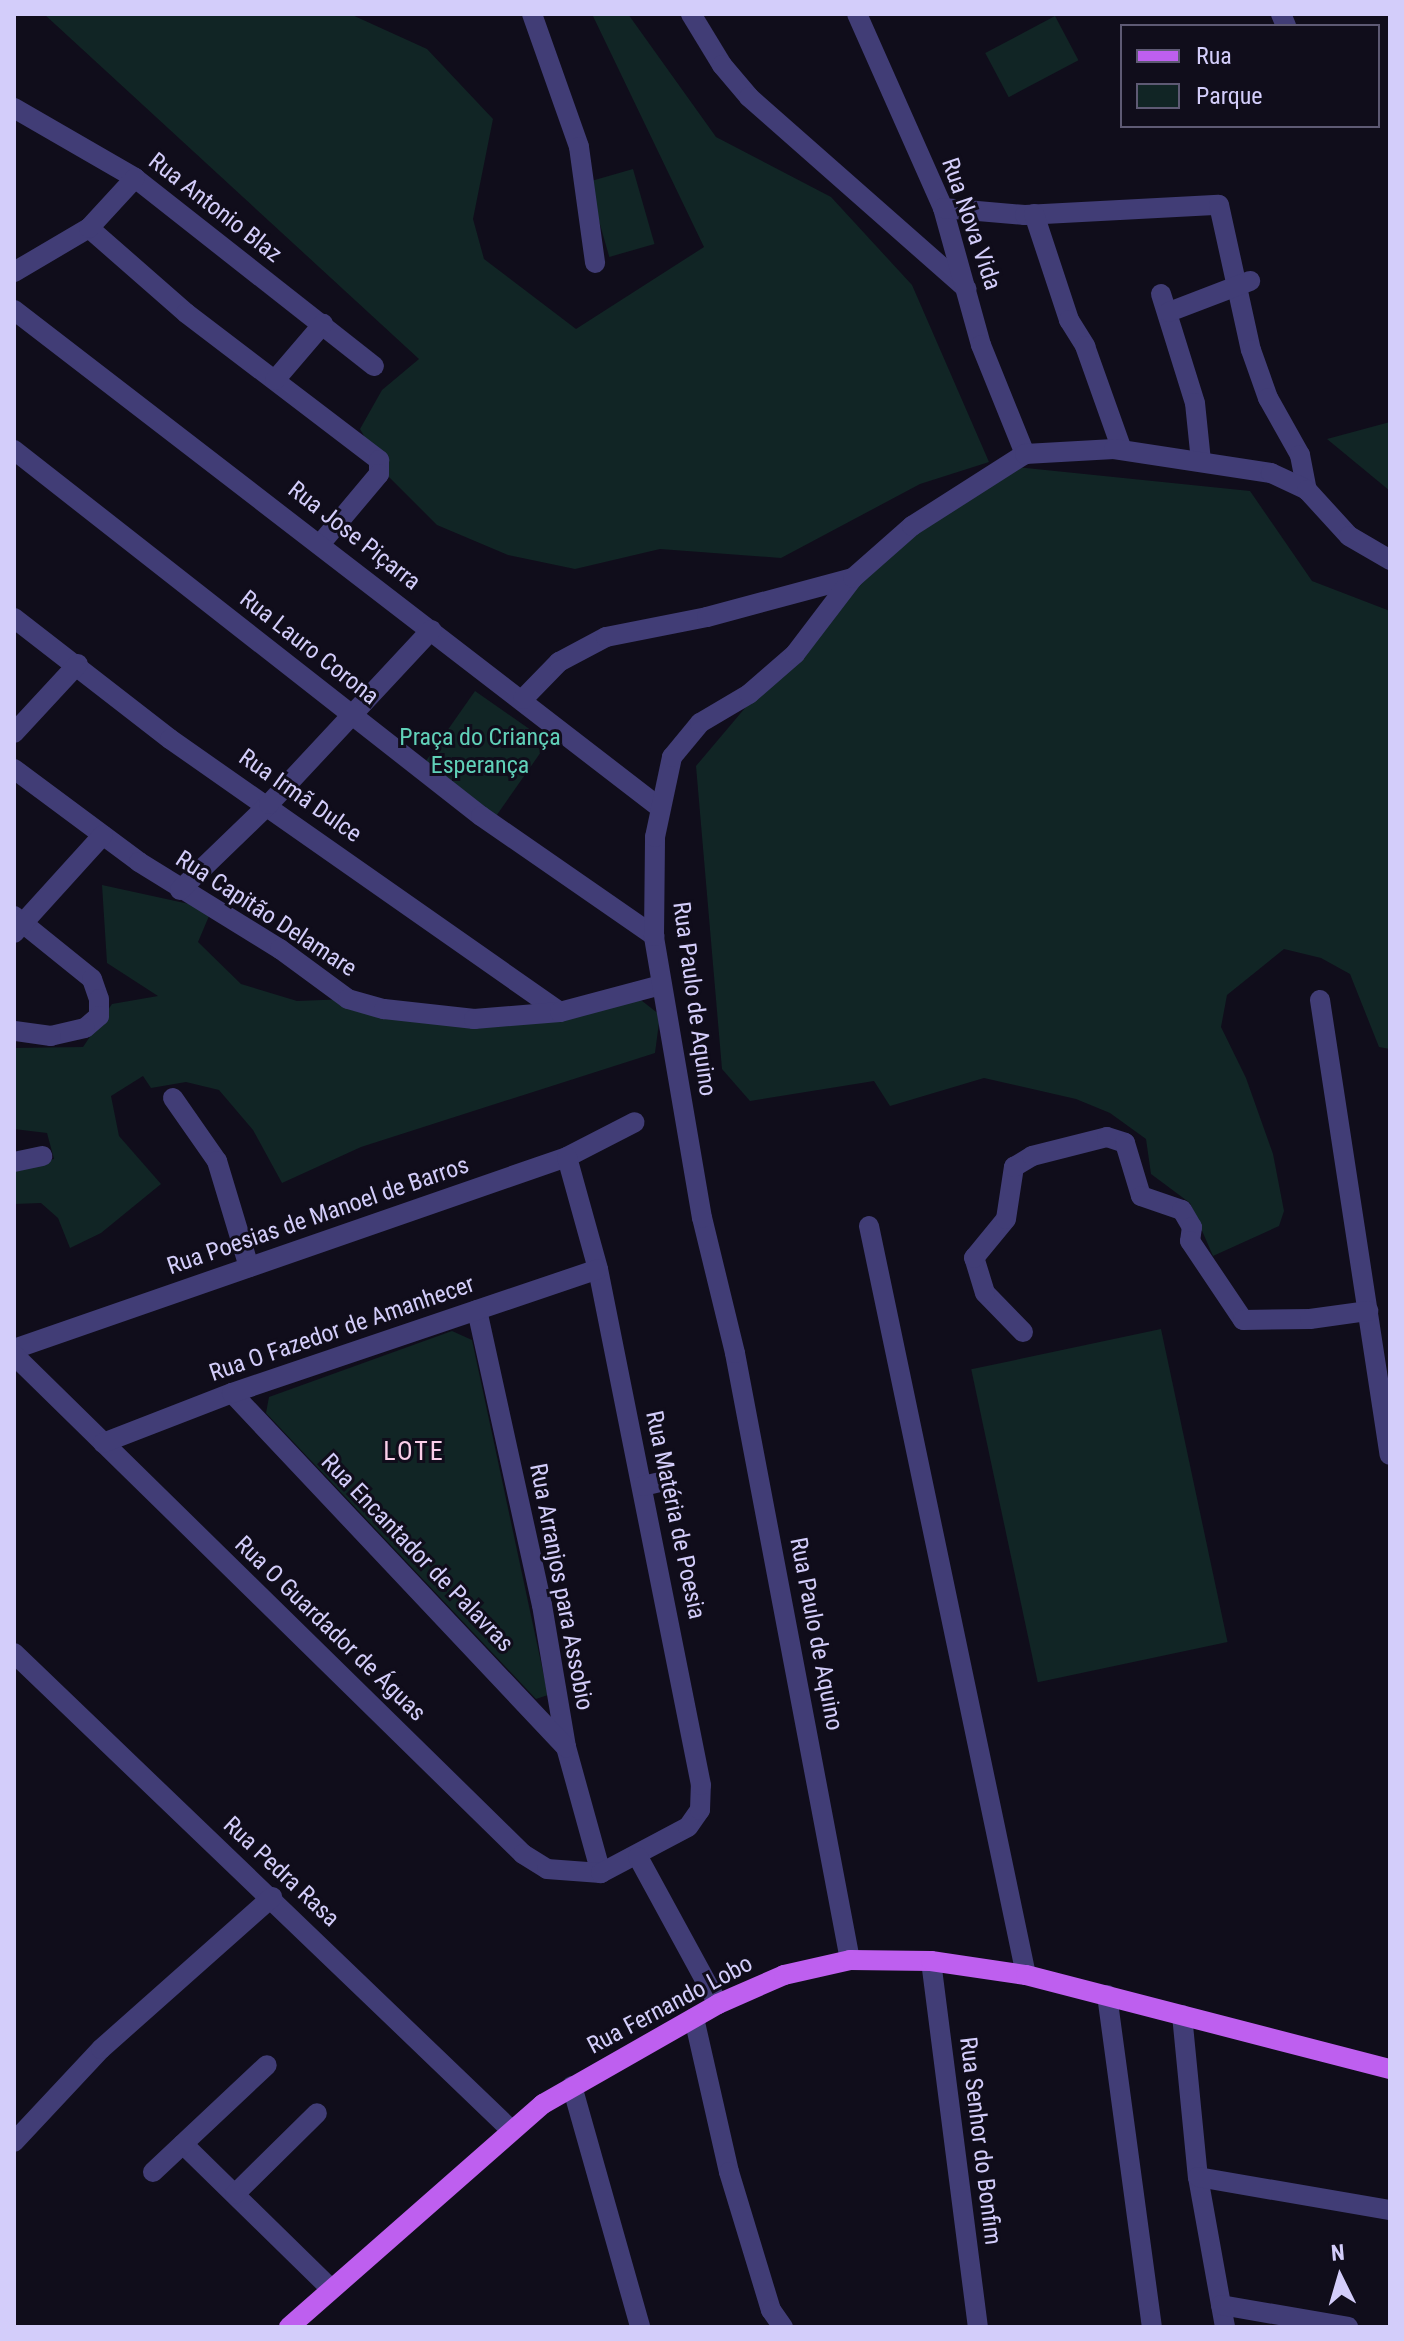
<!DOCTYPE html>
<meta charset="utf-8">
<style>
body{margin:0}
#map{position:relative;width:1404px;height:2341px;overflow:hidden;background:#100d1b;font-family:"Roboto Condensed",sans-serif}
div>[style]{position:absolute}
.green>*{inset:0;background:#112525;transform-origin:0 0}
.minor>*{height:20px;margin:-10px;padding:0 10px;transform-origin:10px;border-radius:10px;background:#413d76}
.major>*{height:20px;margin:-10px;padding:0 10px;transform-origin:10px;border-radius:10px;background:#be5fef}
span{translate:-50% -50%;white-space:nowrap;text-align:center;line-height:1.15;-webkit-text-stroke:6px #100d1b;paint-order:stroke}
.street-label{font-size:24px;color:#d3cdfa}
.park-label{font-size:24px;color:#61d1b9}
.neighbourhood-label{font-size:26px;color:#facee9;letter-spacing:2px}
.frame{position:absolute;inset:0;border:16px solid #d3cdfa;pointer-events:none}
.legend{position:absolute;left:1120px;top:24px;width:260px;height:104px;box-sizing:border-box;background:#100d1b;border:2px solid #5e5a74;margin:0;padding:10px 14px;list-style:none;font-size:24px;color:#d3cdfa}
.legend li{display:flex;align-items:center;gap:16px;height:40px}
.legend b{width:40px;border:2px solid #5e5a74}
.north{position:absolute;left:1300px;top:2237px;width:80px;height:80px;-webkit-text-stroke:6px #100d1b;paint-order:stroke;rotate:355deg;font-size:22px;font-weight:700;line-height:32px;text-align:center;color:#d3cdfa}
.north::after{content:'';display:block;margin:auto;width:28px;height:36px;background:#d3cdfa;clip-path:polygon(50% 0,100% 100%,50% 72%,0 100%)}
</style>
<div id="map">
<div class="green">
<i style="clip-path:polygon(44px 14px,350px 14px,427px 49px,493px 119px,473px 219px,484px 259px,576px 329px,704px 247px,592px 14px,628px 14px,716px 137px,831px 197px,912px 285px,989px 462px,920px 484px,781px 558px,660px 549px,575px 569px,508px 555px,437px 525px,386px 474px,360px 429px,382px 390px,419px 359px)"></i>
<i style="left:1055px;top:16px;width:50px;height:79px;rotate:62deg"></i>
<i style="left:633px;top:169px;width:78px;height:47px;rotate:74deg"></i>
<i style="clip-path:polygon(1390px 422px,1390px 491px,1327px 439px)"></i>
<i style="clip-path:polygon(1005px 466px,1250px 491px,1312px 581px,1390px 611px,1390px 1049px,1379px 1047px,1350px 974px,1321px 958px,1284px 949px,1227px 995px,1221px 1027px,1246px 1078px,1273px 1154px,1284px 1211px,1279px 1226px,1213px 1256px,1190px 1203px,1151px 1174px,1146px 1139px,1110px 1113px,1076px 1099px,984px 1078px,890px 1106px,874px 1081px,750px 1101px,722px 1069px,696px 766px,838px 598px,912px 526px)"></i>
<i style="left:475px;top:691px;width:89px;height:90px;rotate:35deg"></i>
<i style="clip-path:polygon(102px 885px,212px 909px,198px 942px,241px 984px,297px 1001px,348px 999px,474px 1019px,632px 993px,660px 1015px,655px 1053px,361px 1147px,282px 1183px,253px 1130px,219px 1090px,186px 1082px,151px 1088px,143px 1076px,111px 1096px,119px 1136px,161px 1184px,101px 1233px,70px 1248px,58px 1218px,41px 1203px,14px 1204px,14px 1167px,54px 1159px,47px 1133px,14px 1129px,14px 1048px,83px 1047px,112px 1004px,158px 996px,107px 963px)"></i>
<i style="left:1161px;top:1329px;width:320px;height:194px;rotate:78deg"></i>
<i style="clip-path:polygon(452px 1331px,472px 1340px,548px 1695px,536px 1699px,266px 1413px,269px 1397px)"></i>
</div>
<div class="minor">
<i style="left:532px;top:14px;width:141px;rotate:70.5deg"></i>
<i style="left:579px;top:147px;width:117px;rotate:82.1deg"></i>
<i style="left:691px;top:14px;width:60px;rotate:58.7deg"></i>
<i style="left:722px;top:65px;width:42px;rotate:49.8deg"></i>
<i style="left:749px;top:97px;width:290px;rotate:41.4deg"></i>
<i style="left:857px;top:14px;width:212px;rotate:66.1deg"></i>
<i style="left:943px;top:208px;width:142px;rotate:74.5deg"></i>
<i style="left:981px;top:345px;width:118px;rotate:68deg"></i>
<i style="left:1281px;top:14px;width:13px;rotate:67deg"></i>
<i style="left:14px;top:108px;width:140px;rotate:30deg"></i>
<i style="left:135px;top:178px;width:304px;rotate:38.2deg"></i>
<i style="left:943px;top:208px;width:82px;rotate:4.9deg"></i>
<i style="left:1025px;top:215px;width:194px;rotate:-3deg"></i>
<i style="left:1219px;top:205px;width:148px;rotate:77.6deg"></i>
<i style="left:1251px;top:350px;width:51px;rotate:70.5deg"></i>
<i style="left:1268px;top:398px;width:65px;rotate:60.7deg"></i>
<i style="left:1300px;top:455px;width:36px;rotate:79deg"></i>
<i style="left:1034px;top:214px;width:112px;rotate:71.7deg"></i>
<i style="left:1069px;top:320px;width:31px;rotate:58deg"></i>
<i style="left:1085px;top:346px;width:110px;rotate:70.4deg"></i>
<i style="left:89px;top:228px;width:129px;rotate:41.2deg"></i>
<i style="left:186px;top:313px;width:243px;rotate:37.3deg"></i>
<i style="left:379px;top:460px;width:14px;rotate:90deg"></i>
<i style="left:379px;top:474px;width:89px;rotate:130deg"></i>
<i style="left:14px;top:272px;width:87px;rotate:-30.4deg"></i>
<i style="left:89px;top:228px;width:68px;rotate:-47.4deg"></i>
<i style="left:1161px;top:294px;width:114px;rotate:72.7deg"></i>
<i style="left:1195px;top:403px;width:58px;rotate:84.1deg"></i>
<i style="left:14px;top:310px;width:814px;rotate:37.62deg"></i>
<i style="left:1169px;top:312px;width:87px;rotate:-20.9deg"></i>
<i style="left:275px;top:380px;width:74px;rotate:-49.4deg"></i>
<i style="left:14px;top:450px;width:593px;rotate:38.09deg"></i>
<i style="left:481px;top:816px;width:211px;rotate:34.7deg"></i>
<i style="left:14px;top:618px;width:197px;rotate:37.8deg"></i>
<i style="left:170px;top:739px;width:476px;rotate:35deg"></i>
<i style="left:523px;top:699px;width:52px;rotate:-45.8deg"></i>
<i style="left:559px;top:662px;width:53px;rotate:-28deg"></i>
<i style="left:606px;top:637px;width:103px;rotate:-11.2deg"></i>
<i style="left:707px;top:617px;width:151px;rotate:-15deg"></i>
<i style="left:14px;top:733px;width:94px;rotate:-47.2deg"></i>
<i style="left:14px;top:769px;width:156px;rotate:36.6deg"></i>
<i style="left:139px;top:862px;width:166px;rotate:31.7deg"></i>
<i style="left:280px;top:949px;width:84px;rotate:36.3deg"></i>
<i style="left:348px;top:999px;width:37px;rotate:16deg"></i>
<i style="left:384px;top:1009px;width:91px;rotate:6.3deg"></i>
<i style="left:474px;top:1019px;width:86px;rotate:-4.7deg"></i>
<i style="left:560px;top:1012px;width:105px;rotate:-15deg"></i>
<i style="left:180px;top:890px;width:124px;rotate:-44deg"></i>
<i style="left:269px;top:804px;width:238px;rotate:-47deg"></i>
<i style="left:14px;top:916px;width:100px;rotate:38.9deg"></i>
<i style="left:92px;top:979px;width:21px;rotate:71deg"></i>
<i style="left:99px;top:999px;width:17px;rotate:90deg"></i>
<i style="left:99px;top:1016px;width:18px;rotate:139deg"></i>
<i style="left:85px;top:1028px;width:35px;rotate:167deg"></i>
<i style="left:51px;top:1036px;width:37px;rotate:-172deg"></i>
<i style="left:14px;top:933px;width:132px;rotate:-47.8deg"></i>
<i style="left:1320px;top:1000px;width:460px;rotate:81.3deg"></i>
<i style="left:173px;top:1098px;width:77px;rotate:55.1deg"></i>
<i style="left:217px;top:1161px;width:111px;rotate:73.2deg"></i>
<i style="left:14px;top:1162px;width:29px;rotate:-12deg"></i>
<i style="left:869px;top:1226px;width:765px;rotate:78.16deg"></i>
<i style="left:477px;top:1310px;width:302px;rotate:77.6deg"></i>
<i style="left:542px;top:1605px;width:144px;rotate:80.4deg"></i>
<i style="left:566px;top:1747px;width:131px;rotate:74.5deg"></i>
<i style="left:1023px;top:1332px;width:54px;rotate:-134.3deg"></i>
<i style="left:985px;top:1293px;width:37px;rotate:-107deg"></i>
<i style="left:974px;top:1258px;width:50px;rotate:-50.6deg"></i>
<i style="left:1006px;top:1219px;width:53px;rotate:-81.3deg"></i>
<i style="left:1014px;top:1167px;width:21px;rotate:-31deg"></i>
<i style="left:1032px;top:1156px;width:77px;rotate:-14.2deg"></i>
<i style="left:1107px;top:1137px;width:19px;rotate:18deg"></i>
<i style="left:1125px;top:1143px;width:55px;rotate:73.2deg"></i>
<i style="left:1141px;top:1196px;width:43px;rotate:18.9deg"></i>
<i style="left:1182px;top:1210px;width:20px;rotate:60deg"></i>
<i style="left:1192px;top:1227px;width:14px;rotate:98deg"></i>
<i style="left:1190px;top:1241px;width:95px;rotate:56.1deg"></i>
<i style="left:1243px;top:1320px;width:67px;rotate:-0.9deg"></i>
<i style="left:1310px;top:1319px;width:59px;rotate:-7.9deg"></i>
<i style="left:14px;top:1349px;width:585px;rotate:-19.15deg"></i>
<i style="left:567px;top:1157px;width:76px;rotate:-27.2deg"></i>
<i style="left:14px;top:1355px;width:713px;rotate:44.43deg"></i>
<i style="left:523px;top:1854px;width:28px;rotate:32deg"></i>
<i style="left:547px;top:1869px;width:54px;rotate:4.2deg"></i>
<i style="left:601px;top:1873px;width:98px;rotate:-27.9deg"></i>
<i style="left:688px;top:1827px;width:21px;rotate:-55deg"></i>
<i style="left:700px;top:1810px;width:25px;rotate:-88deg"></i>
<i style="left:701px;top:1785px;width:526px;rotate:-101.29deg"></i>
<i style="left:598px;top:1269px;width:116px;rotate:-105.5deg"></i>
<i style="left:232px;top:1393px;width:487px;rotate:46.7deg"></i>
<i style="left:103px;top:1443px;width:138px;rotate:-21.2deg"></i>
<i style="left:232px;top:1393px;width:386px;rotate:-18.7deg"></i>
<i style="left:643px;top:1486px;width:23px;rotate:-13deg"></i>
<i style="left:14px;top:1653px;width:687px;rotate:43.82deg"></i>
<i style="left:638px;top:1857px;width:167px;rotate:61.4deg"></i>
<i style="left:850px;top:1960px;width:618px;rotate:-100.73deg"></i>
<i style="left:735px;top:1353px;width:139px;rotate:-103.7deg"></i>
<i style="left:702px;top:1218px;width:286px;rotate:-99.7deg"></i>
<i style="left:654px;top:936px;width:99px;rotate:-89.4deg"></i>
<i style="left:655px;top:837px;width:82px;rotate:-78deg"></i>
<i style="left:672px;top:757px;width:44px;rotate:-50.5deg"></i>
<i style="left:700px;top:723px;width:57px;rotate:-30.6deg"></i>
<i style="left:749px;top:694px;width:61px;rotate:-41deg"></i>
<i style="left:795px;top:654px;width:96px;rotate:-52.7deg"></i>
<i style="left:853px;top:578px;width:79px;rotate:-41.4deg"></i>
<i style="left:912px;top:526px;width:134px;rotate:-32.5deg"></i>
<i style="left:1025px;top:454px;width:89px;rotate:-3.2deg"></i>
<i style="left:1114px;top:449px;width:159px;rotate:8.7deg"></i>
<i style="left:1271px;top:473px;width:40px;rotate:25deg"></i>
<i style="left:1307px;top:490px;width:62px;rotate:47.6deg"></i>
<i style="left:1349px;top:536px;width:48px;rotate:30.3deg"></i>
<i style="left:931px;top:1961px;width:369px;rotate:82.7deg"></i>
<i style="left:1107px;top:1995px;width:335px;rotate:82.3deg"></i>
<i style="left:1182px;top:2015px;width:163px;rotate:84.4deg"></i>
<i style="left:1198px;top:2177px;width:152px;rotate:79.8deg"></i>
<i style="left:694px;top:2018px;width:158px;rotate:77.2deg"></i>
<i style="left:729px;top:2172px;width:144px;rotate:73.1deg"></i>
<i style="left:771px;top:2310px;width:21px;rotate:55deg"></i>
<i style="left:572px;top:2086px;width:250px;rotate:74.2deg"></i>
<i style="left:14px;top:2142px;width:127px;rotate:-46.9deg"></i>
<i style="left:101px;top:2049px;width:229px;rotate:-41.6deg"></i>
<i style="left:183px;top:2144px;width:204px;rotate:44.4deg"></i>
<i style="left:153px;top:2172px;width:156px;rotate:-43.2deg"></i>
<i style="left:1198px;top:2177px;width:195px;rotate:9.8deg"></i>
<i style="left:235px;top:2194px;width:115px;rotate:-44.6deg"></i>
<i style="left:1221px;top:2305px;width:129px;rotate:9.8deg"></i>
</div>
<div class="major">
<i style="left:289px;top:2327px;width:338px;rotate:-41.3deg"></i>
<i style="left:543px;top:2104px;width:202px;rotate:-29.7deg"></i>
<i style="left:718px;top:2004px;width:72px;rotate:-23.7deg"></i>
<i style="left:784px;top:1975px;width:68px;rotate:-12.8deg"></i>
<i style="left:850px;top:1960px;width:81px;rotate:0.7deg"></i>
<i style="left:931px;top:1961px;width:96px;rotate:8.4deg"></i>
<i style="left:1026px;top:1975px;width:376px;rotate:14.5deg"></i>
</div>
<div class="street-label">
<span style="left:215px;top:208px;rotate:38deg">Rua Antonio Blaz</span>
<span style="left:971px;top:224px;rotate:71deg">Rua Nova Vida</span>
<span style="left:354px;top:536px;rotate:38deg">Rua Jose Piçarra</span>
<span style="left:309px;top:648px;rotate:38deg">Rua Lauro Corona</span>
<span style="left:300px;top:796px;rotate:35deg">Rua Irmã Dulce</span>
<span style="left:266px;top:914px;rotate:33deg">Rua Capitão Delamare</span>
<span style="left:694px;top:999px;rotate:82deg">Rua Paulo de Aquino</span>
<span style="left:318px;top:1216px;rotate:-19deg">Rua Poesias de Manoel de Barros</span>
<span style="left:342px;top:1329px;rotate:-19deg">Rua O Fazedor de Amanhecer</span>
<span style="left:675px;top:1515px;rotate:78deg">Rua Matéria de Poesia</span>
<span style="left:417px;top:1553px;rotate:46deg">Rua Encantador de Palavras</span>
<span style="left:561px;top:1587px;rotate:79deg">Rua Arranjos para Assobio</span>
<span style="left:330px;top:1629px;rotate:44deg">Rua O Guardador de Águas</span>
<span style="left:816px;top:1634px;rotate:79deg">Rua Paulo de Aquino</span>
<span style="left:281px;top:1872px;rotate:43deg">Rua Pedra Rasa</span>
<span style="left:670px;top:2005px;rotate:-28deg">Rua Fernando Lobo</span>
<span style="left:980px;top:2141px;rotate:83deg">Rua Senhor do Bonfim</span>
</div>
<div class="park-label">
<span style="left:480px;top:752px">Praça do Criança<br>Esperança</span>
</div>
<div class="neighbourhood-label">
<span style="left:414px;top:1452px">LOTE</span>
</div>
<div class="frame"></div>
<ul class="legend">
<li><b style="height:10px;background:#be5fef"></b>Rua</li>
<li><b style="height:22px;background:#112525"></b>Parque</li>
</ul>
<div class="north">N</div>
</div>
